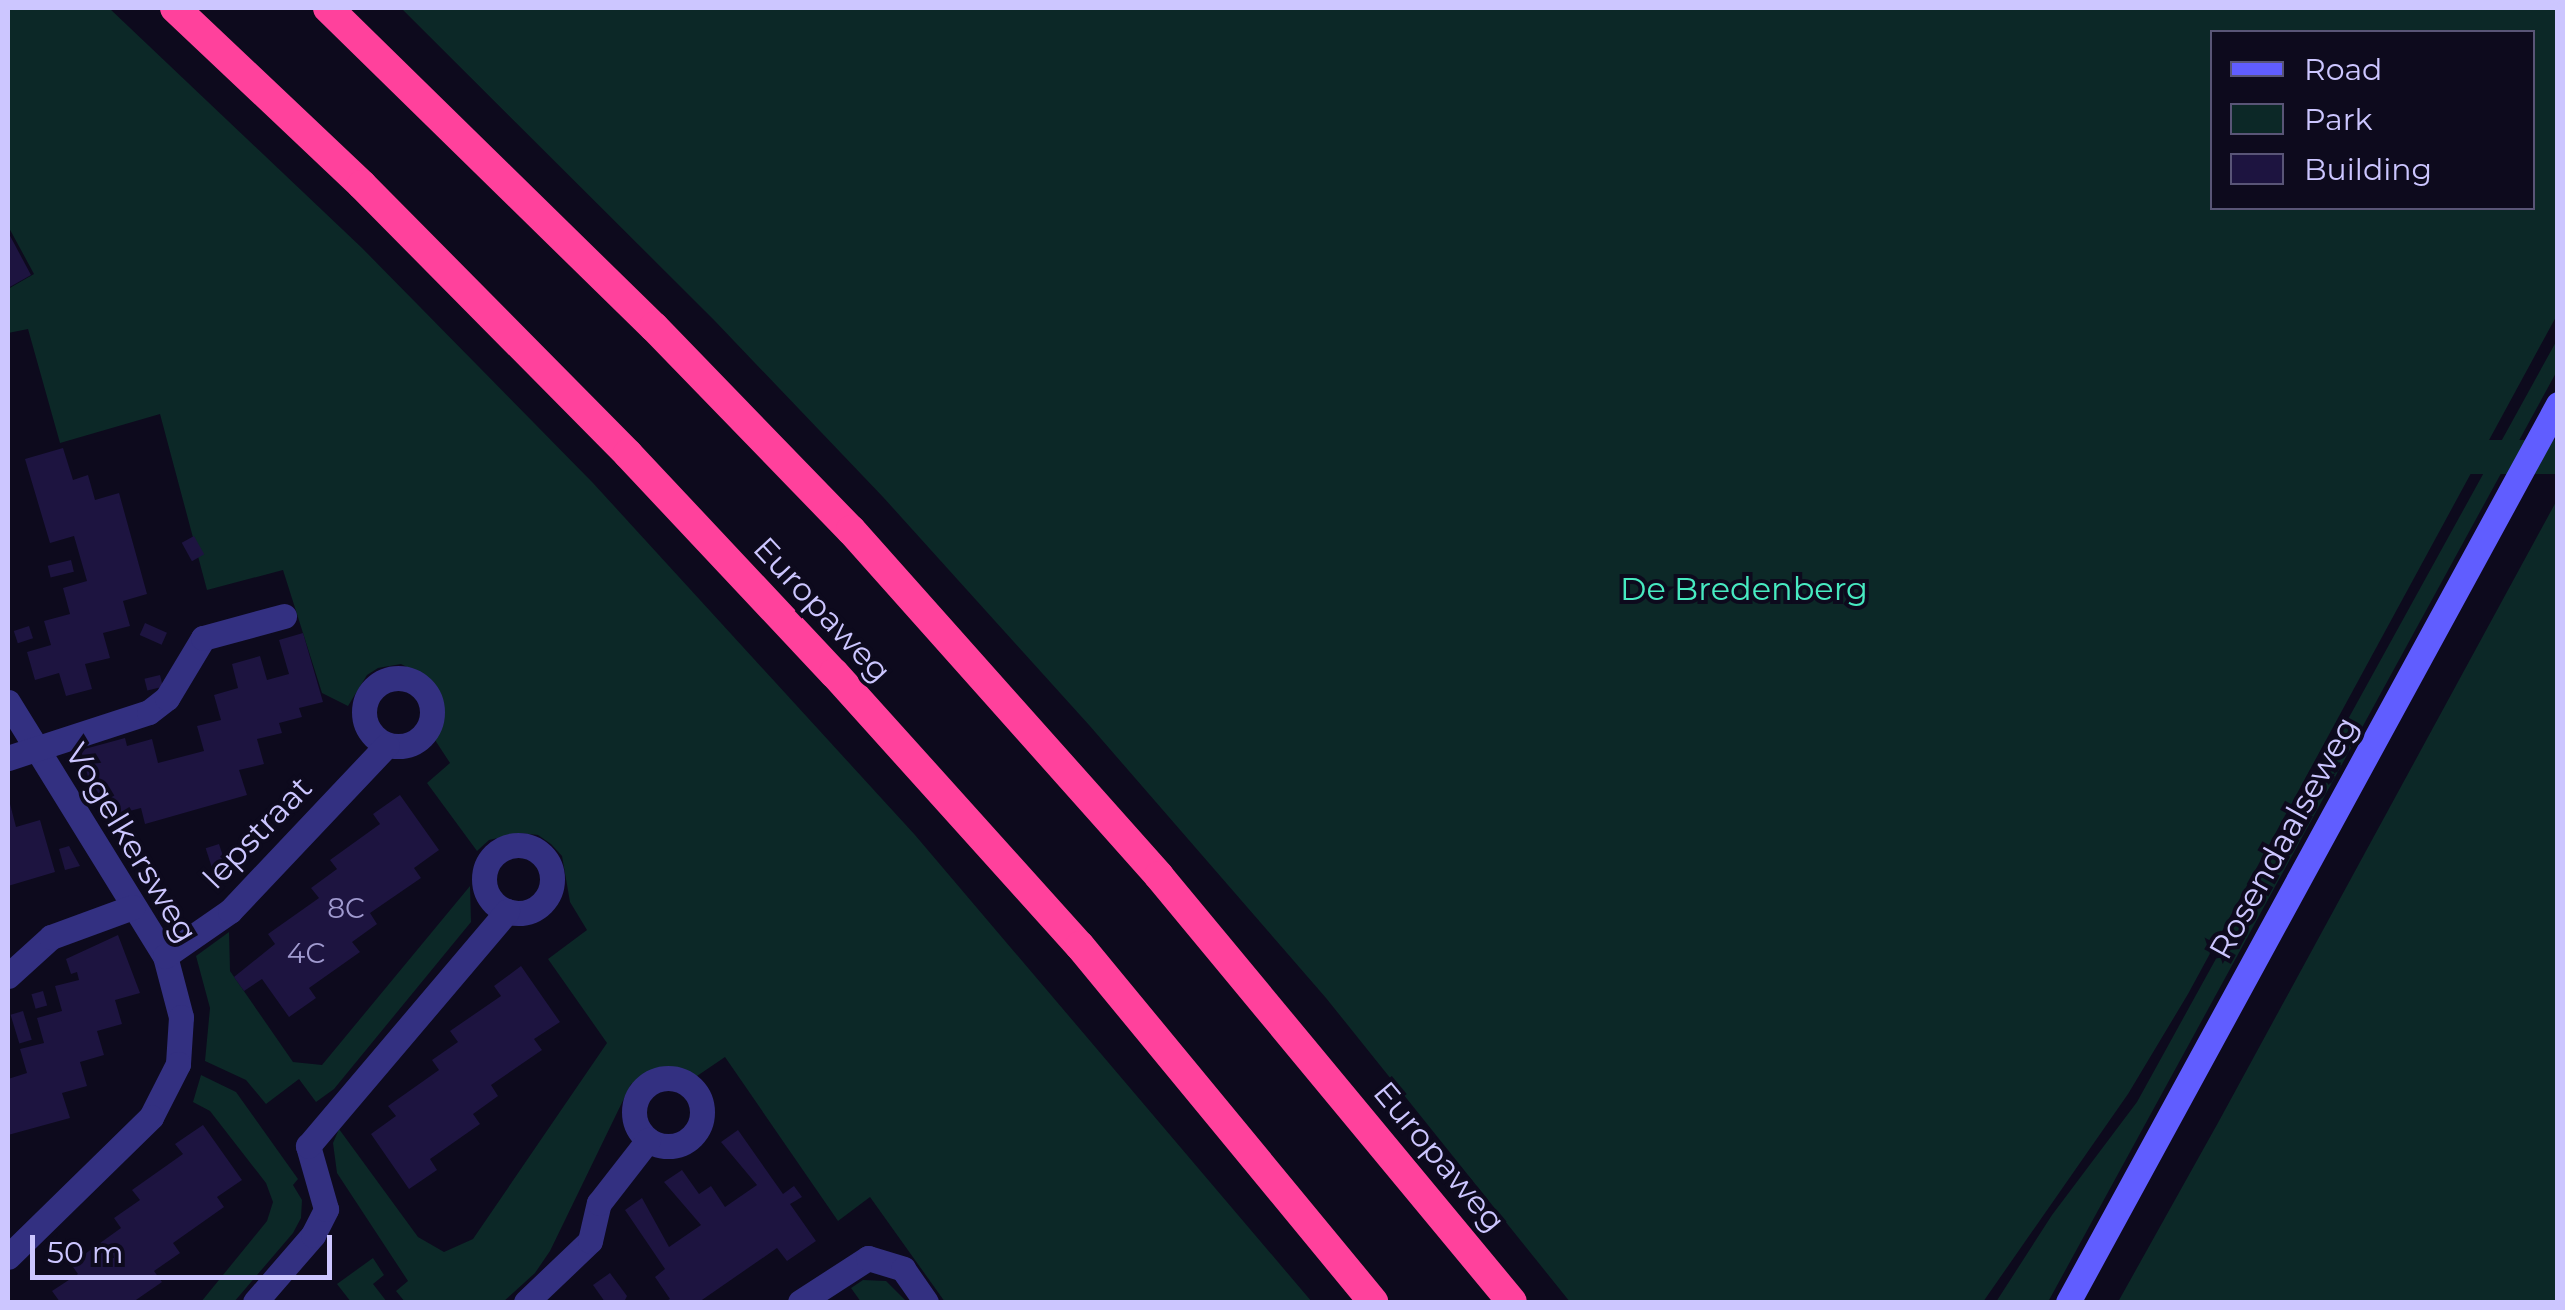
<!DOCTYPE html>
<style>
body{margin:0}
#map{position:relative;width:2565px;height:1310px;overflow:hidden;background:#0d0a1d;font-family:Montserrat,sans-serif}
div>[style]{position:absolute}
.green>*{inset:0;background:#0c2827;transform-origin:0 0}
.building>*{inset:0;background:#1d1440;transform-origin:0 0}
.street>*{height:25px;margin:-12.5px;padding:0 12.5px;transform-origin:12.5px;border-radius:12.5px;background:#333081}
.street>.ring{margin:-12.5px;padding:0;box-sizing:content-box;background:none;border:25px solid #333081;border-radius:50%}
.secondary>*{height:25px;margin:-12.5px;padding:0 12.5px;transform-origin:12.5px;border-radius:12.5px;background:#605dff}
.highway>*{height:30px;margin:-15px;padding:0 15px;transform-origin:15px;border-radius:15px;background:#ff419c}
span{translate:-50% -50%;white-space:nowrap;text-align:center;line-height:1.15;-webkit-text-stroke:8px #0d0a1d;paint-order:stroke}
.number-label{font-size:28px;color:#a09acf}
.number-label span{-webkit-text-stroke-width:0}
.park-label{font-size:32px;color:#47eac1}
.street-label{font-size:32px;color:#ccc6ff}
.frame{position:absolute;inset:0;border:10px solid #ccc6ff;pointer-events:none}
.legend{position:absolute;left:2210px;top:30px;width:325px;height:180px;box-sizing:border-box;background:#0d0a1d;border:2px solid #595577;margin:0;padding:12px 18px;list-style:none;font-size:30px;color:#ccc6ff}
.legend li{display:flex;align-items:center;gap:20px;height:50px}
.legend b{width:50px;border:2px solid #595577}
.scale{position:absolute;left:30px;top:1235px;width:302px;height:45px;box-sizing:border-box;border:5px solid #ccc6ff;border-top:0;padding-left:12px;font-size:30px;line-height:35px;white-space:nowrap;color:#ccc6ff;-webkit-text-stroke:8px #0d0a1d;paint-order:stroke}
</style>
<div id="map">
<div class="green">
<i style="clip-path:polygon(8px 8px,109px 8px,362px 248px,593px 483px,915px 835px,1312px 1302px,945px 1302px,870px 1197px,838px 1221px,725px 1057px,697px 1076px,661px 1067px,631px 1084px,550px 1251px,535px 1273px,503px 1302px,405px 1302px,396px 1291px,408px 1281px,337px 1173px,333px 1143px,339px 1129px,418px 1237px,444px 1252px,473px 1239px,607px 1043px,548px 959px,587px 930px,570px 902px,562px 856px,551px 844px,538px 835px,520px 833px,489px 840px,477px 851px,427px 783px,450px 763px,435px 740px,442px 728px,441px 701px,419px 673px,401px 664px,378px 668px,367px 675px,348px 706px,322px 693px,283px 570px,207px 590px,160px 414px,60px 443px,28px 329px,8px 333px,8px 289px,34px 274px,8px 226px)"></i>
<i style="clip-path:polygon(evenodd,401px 8px,2557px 8px,2557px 315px,2188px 994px,2128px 1094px,1983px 1302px,1570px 1302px,1326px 998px,1089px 725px,883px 497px,713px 319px,401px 8px,2212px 32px,2532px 32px,2532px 208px,2212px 208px,2212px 32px)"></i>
<i style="clip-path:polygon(2557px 340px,2557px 371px,2048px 1302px,1996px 1302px,2052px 1215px,2137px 1102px)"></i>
<i style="left:2557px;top:440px;width:34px;height:982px;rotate:90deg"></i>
<i style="clip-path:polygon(2557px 500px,2557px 1302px,2118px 1302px,2219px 1121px)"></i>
<i style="clip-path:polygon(470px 886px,471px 922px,334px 1089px,316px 1102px,299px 1079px,266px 1104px,246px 1080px,205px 1061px,210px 1008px,196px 956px,229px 932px,230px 971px,293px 1062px,322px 1065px)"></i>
<i style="clip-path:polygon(201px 1075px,236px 1092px,298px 1179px,293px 1185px,302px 1200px,301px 1218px,293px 1233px,234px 1302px,201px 1302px,267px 1221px,273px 1202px,266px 1183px,210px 1111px,193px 1102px)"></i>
<i style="clip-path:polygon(373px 1258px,384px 1275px,373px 1284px,387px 1302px,351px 1302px,337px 1284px)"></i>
<i style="clip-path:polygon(863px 1280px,886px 1281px,907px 1302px,861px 1302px,851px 1288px)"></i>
</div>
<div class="building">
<i style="clip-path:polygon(8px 232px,31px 275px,8px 288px)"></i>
<i style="clip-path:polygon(63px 448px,73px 480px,88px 475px,95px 500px,119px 493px,147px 594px,123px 601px,130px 626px,103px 633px,110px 658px,85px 664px,92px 689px,66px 696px,59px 673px,35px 680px,27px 652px,51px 645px,44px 621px,70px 614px,63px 588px,87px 581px,74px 536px,50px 543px,25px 459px)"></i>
<i style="left:194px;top:536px;width:21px;height:14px;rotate:61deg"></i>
<i style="left:71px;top:560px;width:12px;height:24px;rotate:76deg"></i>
<i style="left:145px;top:623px;width:24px;height:13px;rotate:24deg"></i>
<i style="left:29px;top:626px;width:13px;height:16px;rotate:72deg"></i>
<i style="clip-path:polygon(303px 633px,323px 702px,299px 708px,302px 717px,279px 723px,282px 733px,257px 739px,264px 764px,239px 770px,247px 795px,145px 824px,141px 808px,118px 814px,115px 806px,108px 808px,88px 777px,81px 750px,125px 738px,127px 746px,152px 739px,158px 763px,204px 751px,197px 726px,221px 720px,214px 695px,238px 688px,232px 664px,260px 656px,267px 680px,289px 674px,279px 640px)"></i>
<i style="left:160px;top:675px;width:12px;height:16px;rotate:76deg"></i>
<i style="left:299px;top:789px;width:15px;height:11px;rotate:67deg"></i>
<i style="clip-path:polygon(400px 795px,439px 850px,414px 868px,421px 878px,370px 913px,377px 924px,352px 942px,360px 952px,309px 988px,316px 998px,289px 1017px,262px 979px,244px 991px,234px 977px,275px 944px,268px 934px,319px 898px,311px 888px,337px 869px,330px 860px,380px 824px,373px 814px)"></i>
<i style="clip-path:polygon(9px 800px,16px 827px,40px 820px,55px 872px,8px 886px)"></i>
<i style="left:219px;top:844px;width:19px;height:14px;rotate:72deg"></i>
<i style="clip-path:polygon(69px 846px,80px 866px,65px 870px,59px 849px)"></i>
<i style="clip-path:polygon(118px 935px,140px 993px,115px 1000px,122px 1024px,97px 1031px,104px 1055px,80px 1062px,87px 1086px,62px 1093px,70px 1118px,8px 1135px,8px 1079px,27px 1073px,20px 1049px,44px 1043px,37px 1018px,62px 1011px,55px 986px,79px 980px,77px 972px,71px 974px,66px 959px)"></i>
<i style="clip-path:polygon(521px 966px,560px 1022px,534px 1039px,542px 1050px,491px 1085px,498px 1096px,473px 1114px,480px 1124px,430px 1159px,437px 1170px,409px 1189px,371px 1134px,396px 1116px,388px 1106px,439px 1070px,432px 1060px,458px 1042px,450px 1031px,501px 996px,494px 986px)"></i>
<i style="left:43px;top:991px;width:15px;height:12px;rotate:74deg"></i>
<i style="left:23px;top:1011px;width:30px;height:13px;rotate:73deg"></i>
<i style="clip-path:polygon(203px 1125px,242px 1180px,217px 1197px,224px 1207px,173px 1243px,180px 1253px,154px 1271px,162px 1282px,133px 1302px,60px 1302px,52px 1291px,78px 1274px,71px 1264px,121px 1228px,114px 1218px,140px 1200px,132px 1190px,183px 1154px,175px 1144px)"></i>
<i style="clip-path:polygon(738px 1130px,783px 1194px,794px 1186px,802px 1197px,790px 1204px,816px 1241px,787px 1261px,777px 1248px,699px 1302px,664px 1302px,670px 1299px,655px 1277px,665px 1269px,625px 1210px,642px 1198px,669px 1247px,701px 1225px,664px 1182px,682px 1170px,699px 1194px,711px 1186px,725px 1207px,757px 1185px,721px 1142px)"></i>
<i style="clip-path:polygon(610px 1273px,627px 1296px,624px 1302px,605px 1302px,593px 1285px)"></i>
</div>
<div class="street">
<i class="ring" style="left:364px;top:678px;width:43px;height:43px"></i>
<i style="left:8px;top:702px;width:299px;rotate:58.3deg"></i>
<i style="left:165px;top:956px;width:63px;rotate:75.3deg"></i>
<i style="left:181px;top:1017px;width:47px;rotate:93.7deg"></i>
<i style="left:178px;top:1064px;width:59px;rotate:117deg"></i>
<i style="left:151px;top:1117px;width:200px;rotate:135.6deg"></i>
<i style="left:8px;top:758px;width:148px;rotate:-18.1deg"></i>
<i style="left:149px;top:712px;width:23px;rotate:-38deg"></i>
<i style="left:167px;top:698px;width:70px;rotate:-59deg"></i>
<i style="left:203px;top:638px;width:84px;rotate:-15.2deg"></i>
<i class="ring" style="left:484px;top:845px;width:43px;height:43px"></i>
<i style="left:165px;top:956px;width:79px;rotate:-34.7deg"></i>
<i style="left:230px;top:911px;width:228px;rotate:-46.6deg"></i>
<i style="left:8px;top:976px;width:58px;rotate:-42.2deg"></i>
<i style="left:51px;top:937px;width:87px;rotate:-20.1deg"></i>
<i class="ring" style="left:634px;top:1078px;width:43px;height:43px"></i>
<i style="left:255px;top:1302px;width:89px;rotate:-49.1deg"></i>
<i style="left:313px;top:1235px;width:29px;rotate:-63deg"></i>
<i style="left:326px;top:1209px;width:66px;rotate:-105.9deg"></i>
<i style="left:308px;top:1146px;width:308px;rotate:-49.7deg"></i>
<i style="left:526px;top:1302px;width:88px;rotate:-43.6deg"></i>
<i style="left:590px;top:1241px;width:39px;rotate:-77deg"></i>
<i style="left:599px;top:1203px;width:80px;rotate:-52.1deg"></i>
<i style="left:800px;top:1302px;width:81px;rotate:-32.9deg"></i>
<i style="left:868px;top:1258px;width:37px;rotate:17deg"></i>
<i style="left:903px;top:1269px;width:40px;rotate:55.1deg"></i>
</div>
<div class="secondary">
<i style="left:2068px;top:1302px;width:1023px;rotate:-61.38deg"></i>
</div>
<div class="highway">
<i style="left:175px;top:8px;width:257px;rotate:43.4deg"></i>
<i style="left:362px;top:185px;width:378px;rotate:45.3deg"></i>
<i style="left:628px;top:454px;width:301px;rotate:46.8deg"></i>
<i style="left:834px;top:673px;width:367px;rotate:48deg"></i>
<i style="left:1080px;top:946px;width:461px;rotate:50.5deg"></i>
<i style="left:328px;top:8px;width:456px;rotate:44.4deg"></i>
<i style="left:654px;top:327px;width:283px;rotate:45.9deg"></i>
<i style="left:851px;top:530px;width:463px;rotate:48.3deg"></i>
<i style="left:1159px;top:876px;width:553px;rotate:50.35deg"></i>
</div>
<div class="number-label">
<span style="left:346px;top:908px">8C</span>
<span style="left:306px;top:953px">4C</span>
</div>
<div class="park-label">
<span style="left:1744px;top:589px">De Bredenberg</span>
</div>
<div class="street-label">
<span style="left:822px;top:610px;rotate:47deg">Europaweg</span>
<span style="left:257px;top:833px;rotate:-46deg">Iepstraat</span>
<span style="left:2284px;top:838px;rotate:-61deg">Rosendaalseweg</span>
<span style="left:131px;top:843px;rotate:59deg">Vogelkersweg</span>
<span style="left:1439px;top:1157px;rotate:50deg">Europaweg</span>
</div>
<div class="frame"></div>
<ul class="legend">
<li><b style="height:12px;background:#605dff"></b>Road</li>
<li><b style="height:28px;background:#0c2827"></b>Park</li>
<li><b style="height:28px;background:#1d1440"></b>Building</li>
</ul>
<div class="scale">50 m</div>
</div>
